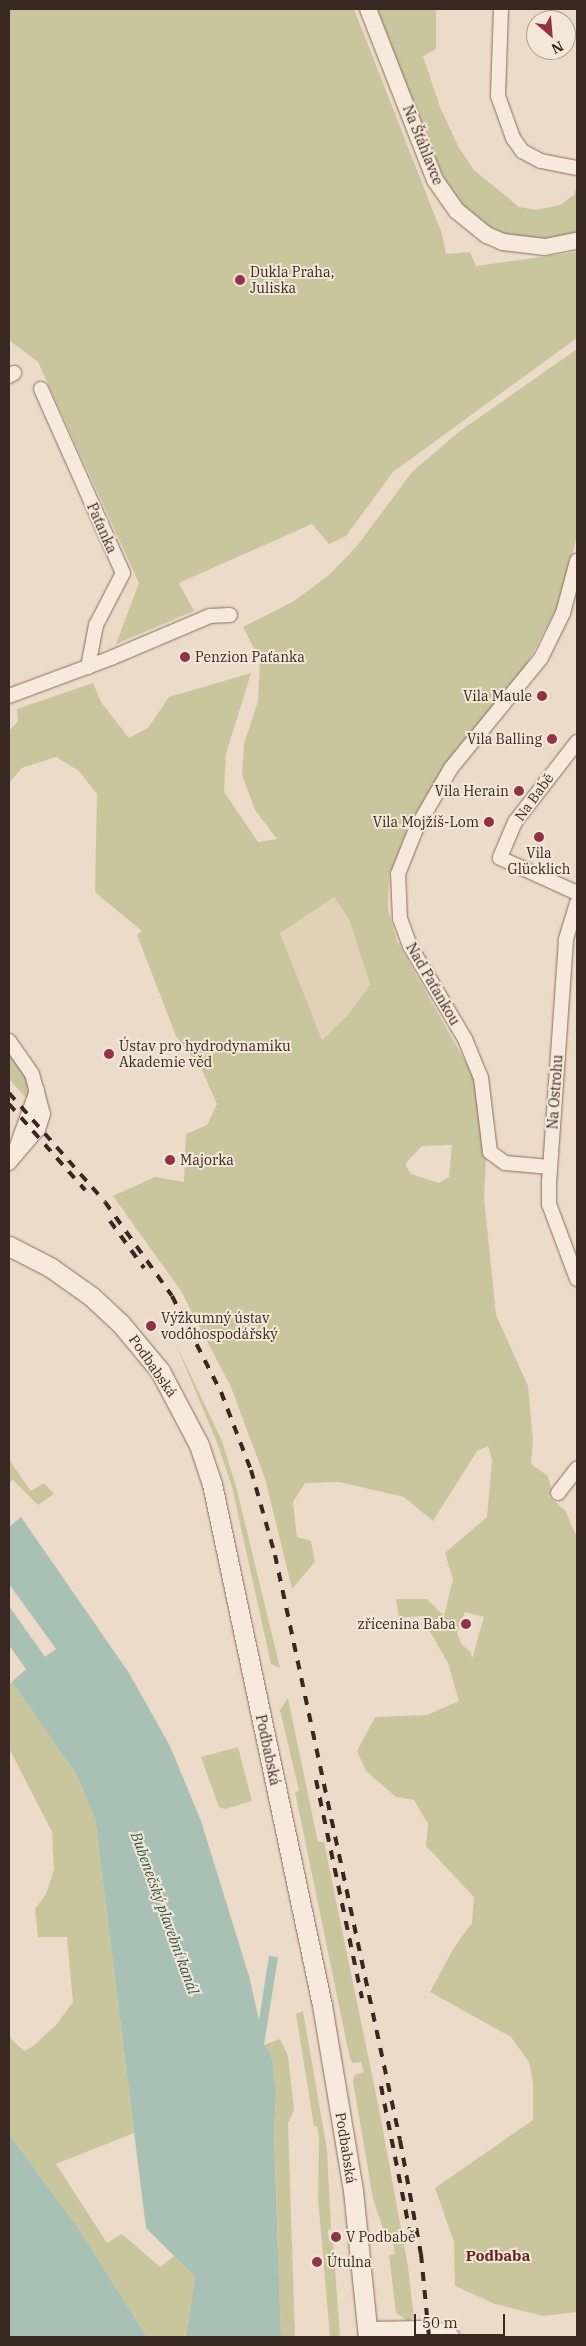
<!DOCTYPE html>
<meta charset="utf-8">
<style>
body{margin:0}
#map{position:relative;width:586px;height:2346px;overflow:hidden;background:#ecdbc9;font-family:"IBM Plex Serif",serif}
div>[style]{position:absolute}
.farmland>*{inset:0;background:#e1d2b7}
.green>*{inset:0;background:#c9c69d}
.water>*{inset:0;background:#a9c0b5}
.roads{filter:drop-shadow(0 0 1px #876d5f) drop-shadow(0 0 1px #876d5f)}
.minor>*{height:14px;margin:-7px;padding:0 7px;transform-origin:7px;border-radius:7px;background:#f7eadc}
.tertiary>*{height:16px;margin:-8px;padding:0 8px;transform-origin:8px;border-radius:8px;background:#f7eadc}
.secondary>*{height:19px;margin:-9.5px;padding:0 9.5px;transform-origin:9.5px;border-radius:9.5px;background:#f7eadc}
.rail>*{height:4px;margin-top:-2px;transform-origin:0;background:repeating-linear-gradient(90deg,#382821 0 9px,transparent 0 18px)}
.dots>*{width:14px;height:14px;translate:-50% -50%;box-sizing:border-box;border:2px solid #f4e7d8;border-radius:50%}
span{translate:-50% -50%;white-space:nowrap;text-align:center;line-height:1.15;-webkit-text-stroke:4px #f4e7d8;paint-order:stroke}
.street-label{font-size:14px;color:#382821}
.poi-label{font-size:14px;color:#382821}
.left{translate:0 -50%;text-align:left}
.right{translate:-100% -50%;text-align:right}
.water-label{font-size:15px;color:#32574e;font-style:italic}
.neighbourhood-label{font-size:15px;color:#622524;font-weight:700}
.frame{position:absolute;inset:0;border:10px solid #382821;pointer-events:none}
.north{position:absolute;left:526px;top:10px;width:50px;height:50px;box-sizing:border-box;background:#f4e7d8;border:1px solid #a99b8f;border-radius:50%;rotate:153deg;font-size:14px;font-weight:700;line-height:20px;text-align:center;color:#382821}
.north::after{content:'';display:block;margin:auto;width:18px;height:22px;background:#913345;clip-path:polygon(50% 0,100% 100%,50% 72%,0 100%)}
.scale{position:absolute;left:414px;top:2314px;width:91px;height:22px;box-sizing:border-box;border:2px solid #382821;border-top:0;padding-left:6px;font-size:15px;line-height:18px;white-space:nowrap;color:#382821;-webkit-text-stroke:4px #f4e7d8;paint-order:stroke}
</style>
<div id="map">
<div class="farmland">
<i style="clip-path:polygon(334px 897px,349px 919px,370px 984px,349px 1014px,322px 1040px,280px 933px)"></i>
</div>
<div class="green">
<i style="clip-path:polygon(9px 9px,354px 9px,442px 234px,446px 254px,470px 252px,476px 266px,577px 252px,577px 338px,393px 472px,346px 536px,329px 544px,312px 524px,179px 583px,194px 611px,116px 644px,139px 583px,38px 362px,9px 340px)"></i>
<i style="clip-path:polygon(377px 9px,436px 9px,436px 49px,423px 56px,440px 107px,459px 148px,474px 170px,519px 207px,536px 210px,560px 205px,574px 195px,577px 186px,577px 232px,545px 239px,506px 234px,491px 228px,463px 205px,443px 176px)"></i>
<i style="clip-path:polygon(evenodd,577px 349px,577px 535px,560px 602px,523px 671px,447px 765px,411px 821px,389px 875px,388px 909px,397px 941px,477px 1082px,487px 1137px,484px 1197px,496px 1315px,528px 1386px,533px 1441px,531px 1464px,548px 1476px,551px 1488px,549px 1497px,565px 1510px,577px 1538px,577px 2312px,543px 2316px,495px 2304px,455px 2286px,454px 2242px,435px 2188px,533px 2120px,533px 2082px,529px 2062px,511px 2037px,430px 1992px,455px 1946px,472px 1923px,474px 1897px,426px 1846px,428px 1824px,414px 1800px,396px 1797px,366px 1771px,357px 1751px,375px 1717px,427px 1715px,459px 1701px,448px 1663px,421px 1616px,399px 1618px,396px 1599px,427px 1599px,444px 1616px,453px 1579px,445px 1553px,487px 1517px,492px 1460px,488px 1446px,477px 1451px,433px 1521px,404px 1497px,339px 1482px,305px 1483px,293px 1502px,297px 1537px,311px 1541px,315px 1562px,292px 1589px,265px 1478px,231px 1387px,181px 1291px,113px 1196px,155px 1177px,184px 1182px,186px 1134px,207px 1125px,217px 1104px,201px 1068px,176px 1036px,137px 935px,142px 931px,95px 892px,97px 794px,79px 771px,56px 757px,22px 768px,9px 783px,9px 731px,18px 721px,17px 709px,93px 683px,101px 702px,129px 738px,148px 728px,169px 697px,251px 673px,226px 754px,224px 792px,258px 842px,277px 839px,255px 810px,242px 775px,244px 744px,258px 701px,260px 660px,243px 627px,294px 601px,329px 575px,357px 546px,412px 472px,460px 431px,577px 349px,334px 897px,349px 919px,370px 984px,349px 1014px,322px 1040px,280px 933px,334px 897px,577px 349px,452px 1145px,449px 1177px,439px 1183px,411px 1174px,405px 1164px,422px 1146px,452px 1145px,577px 349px,465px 1612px,484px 1617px,472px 1659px,471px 1652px,462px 1645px,457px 1633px,465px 1612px)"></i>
<i style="clip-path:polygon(9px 1050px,27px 1077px,28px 1100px,9px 1079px)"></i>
<i style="clip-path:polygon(175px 1342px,222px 1441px,236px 1486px,280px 1668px,271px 1664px,232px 1487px,218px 1445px)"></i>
<i style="clip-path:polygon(9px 1460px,31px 1491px,44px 1483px,54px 1494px,38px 1505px,13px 1480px,9px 1483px)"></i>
<i style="clip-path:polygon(12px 1682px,76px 1774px,95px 1818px,134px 2133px,56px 2164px,107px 2243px,122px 2234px,160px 2267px,174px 2256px,195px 2277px,186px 2337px,147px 2337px,81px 2232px,9px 2134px,9px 2037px,24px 2051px,32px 2047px,56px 2025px,73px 2002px,67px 1937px,38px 1937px,35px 1909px,46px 1894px,54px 1870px,52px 1832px,9px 1748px,9px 1685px)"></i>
<i style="clip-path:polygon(288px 1698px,318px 1842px,324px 1842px,380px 2114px,408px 2267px,414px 2318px,408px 2321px,396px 2313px,389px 2255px,395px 2254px,393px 2243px,388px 2243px,373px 2199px,353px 2081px,355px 2075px,364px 2072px,361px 2062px,353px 2063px,350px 2059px,295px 1792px,299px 1791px,280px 1710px)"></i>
<i style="clip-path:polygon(238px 1747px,252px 1801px,225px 1809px,219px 1807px,201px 1757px)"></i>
<i style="clip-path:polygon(303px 2011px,327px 2150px,331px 2229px,328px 2230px,329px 2241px,333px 2241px,340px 2337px,330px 2337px,318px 2198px,319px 2137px,317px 2126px,314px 2126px,296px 2014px)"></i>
<i style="clip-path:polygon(280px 2039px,288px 2056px,294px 2110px,288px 2123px,295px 2337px,281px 2337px,274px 2134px,276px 2095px,264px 2045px)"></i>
</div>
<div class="water">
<i style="clip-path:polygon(21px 1517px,129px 1673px,170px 1746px,201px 1821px,249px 1976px,259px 2020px,269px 1956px,278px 1957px,264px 2045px,271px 2054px,276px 2095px,274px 2134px,281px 2337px,186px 2337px,195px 2277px,146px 2228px,95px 1818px,76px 1774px,12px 1682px,26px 1669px,9px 1645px,9px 1606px,45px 1657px,56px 1649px,9px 1584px,9px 1527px)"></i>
<i style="clip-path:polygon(9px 2134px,81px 2232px,147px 2337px,9px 2337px)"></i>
</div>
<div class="roads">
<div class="minor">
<i style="left:501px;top:9px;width:87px;rotate:92deg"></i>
<i style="left:498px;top:96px;width:45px;rotate:70.3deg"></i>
<i style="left:513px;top:138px;width:16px;rotate:55deg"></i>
<i style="left:522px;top:151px;width:21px;rotate:28deg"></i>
<i style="left:541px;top:161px;width:37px;rotate:11deg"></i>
<i style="left:9px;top:376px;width:6px;rotate:-31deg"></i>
<i style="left:41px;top:389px;width:201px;rotate:66deg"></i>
<i style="left:123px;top:573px;width:59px;rotate:117.4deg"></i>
<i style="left:96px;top:625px;width:43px;rotate:100.8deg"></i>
<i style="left:9px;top:696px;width:109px;rotate:-20.4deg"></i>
<i style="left:111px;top:658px;width:108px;rotate:-23deg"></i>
<i style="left:210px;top:616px;width:20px;rotate:-3deg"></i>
<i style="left:577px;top:742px;width:101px;rotate:127.8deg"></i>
<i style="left:515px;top:822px;width:39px;rotate:113deg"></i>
<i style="left:500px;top:858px;width:85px;rotate:24.4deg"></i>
<i style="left:577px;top:903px;width:39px;rotate:107deg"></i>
<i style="left:566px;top:940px;width:242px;rotate:94deg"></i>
<i style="left:549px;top:1181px;width:23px;rotate:90deg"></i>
<i style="left:549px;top:1204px;width:80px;rotate:69.5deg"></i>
<i style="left:9px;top:1041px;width:40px;rotate:55.1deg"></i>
<i style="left:32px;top:1074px;width:41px;rotate:74.6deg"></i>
<i style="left:43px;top:1114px;width:16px;rotate:108deg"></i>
<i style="left:38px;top:1129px;width:45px;rotate:130.5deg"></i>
<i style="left:14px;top:1154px;width:68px;rotate:-70.2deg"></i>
<i style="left:550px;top:1167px;width:45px;rotate:-174.9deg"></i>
<i style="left:505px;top:1163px;width:19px;rotate:-144deg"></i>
<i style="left:490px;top:1152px;width:75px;rotate:-96.9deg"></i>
<i style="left:481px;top:1078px;width:42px;rotate:-112.3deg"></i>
<i style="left:465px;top:1039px;width:108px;rotate:-120.6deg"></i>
<i style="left:410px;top:946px;width:29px;rotate:-110deg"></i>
<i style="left:400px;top:919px;width:45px;rotate:-92.5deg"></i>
<i style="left:398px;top:874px;width:48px;rotate:-68.2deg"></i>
<i style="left:416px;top:829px;width:70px;rotate:-60.2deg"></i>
<i style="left:451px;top:768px;width:142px;rotate:-50.7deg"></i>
<i style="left:541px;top:658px;width:50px;rotate:-63.9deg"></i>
<i style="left:563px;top:613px;width:54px;rotate:-74.9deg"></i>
<i style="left:558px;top:1493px;width:31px;rotate:-52deg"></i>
</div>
<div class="tertiary">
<i style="left:368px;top:9px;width:184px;rotate:68.6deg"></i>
<i style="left:435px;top:180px;width:38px;rotate:55deg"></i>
<i style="left:457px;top:211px;width:38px;rotate:39deg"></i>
<i style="left:487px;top:235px;width:17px;rotate:24deg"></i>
<i style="left:503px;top:242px;width:42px;rotate:6.8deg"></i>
<i style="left:545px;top:247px;width:33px;rotate:-11deg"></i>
<i style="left:367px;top:2330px;width:55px;rotate:-1deg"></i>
<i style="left:422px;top:2329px;width:18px;rotate:6deg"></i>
<i style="left:440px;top:2331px;width:13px;rotate:27deg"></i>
</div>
<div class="secondary">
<i style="left:9px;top:1246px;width:46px;rotate:27.1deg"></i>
<i style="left:50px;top:1267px;width:50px;rotate:35.3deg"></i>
<i style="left:91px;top:1296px;width:41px;rotate:43deg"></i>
<i style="left:121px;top:1324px;width:61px;rotate:50.3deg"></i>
<i style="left:160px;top:1371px;width:84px;rotate:62.2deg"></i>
<i style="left:199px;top:1445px;width:41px;rotate:71.6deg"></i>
<i style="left:212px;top:1484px;width:532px;rotate:78.08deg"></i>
<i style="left:322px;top:2005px;width:188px;rotate:80.5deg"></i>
<i style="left:353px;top:2190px;width:148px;rotate:84.2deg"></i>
</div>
</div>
<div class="rail">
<i style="left:9px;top:1093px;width:145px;rotate:48.6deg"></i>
<i style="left:105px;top:1202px;width:115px;rotate:54.5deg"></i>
<i style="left:172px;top:1296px;width:108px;rotate:63deg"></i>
<i style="left:221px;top:1392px;width:84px;rotate:69deg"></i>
<i style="left:251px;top:1470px;width:88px;rotate:74.2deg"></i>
<i style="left:275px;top:1555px;width:598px;rotate:77.94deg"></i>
<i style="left:400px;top:2140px;width:116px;rotate:79.6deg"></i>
<i style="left:421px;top:2254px;width:83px;rotate:84.5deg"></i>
<i style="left:9px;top:1104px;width:115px;rotate:48.5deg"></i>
<i style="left:110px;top:1221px;width:58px;rotate:54.1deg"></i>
<i style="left:316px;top:1780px;width:223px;rotate:78.1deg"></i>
<i style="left:381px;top:2086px;width:145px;rotate:78.8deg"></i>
</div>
<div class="dots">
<i style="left:240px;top:280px;background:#913345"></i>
<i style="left:185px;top:657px;background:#913345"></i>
<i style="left:542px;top:696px;background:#913345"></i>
<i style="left:552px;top:739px;background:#913345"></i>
<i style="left:519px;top:791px;background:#913345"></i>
<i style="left:489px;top:822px;background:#913345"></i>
<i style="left:539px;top:837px;background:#913345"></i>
<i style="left:109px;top:1054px;background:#913345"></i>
<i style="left:170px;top:1160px;background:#913345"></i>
<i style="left:151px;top:1326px;background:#913345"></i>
<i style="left:466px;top:1624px;background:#913345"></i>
<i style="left:336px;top:2237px;background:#913345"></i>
<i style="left:317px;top:2262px;background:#913345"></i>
</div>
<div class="street-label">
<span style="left:423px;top:145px;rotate:68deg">Na Šťáhlavce</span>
<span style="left:102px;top:528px;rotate:66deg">Paťanka</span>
<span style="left:534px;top:797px;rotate:-54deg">Na Babě</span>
<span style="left:433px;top:984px;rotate:60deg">Nad Paťankou</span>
<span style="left:555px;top:1092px;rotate:-86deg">Na Ostrohu</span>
<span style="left:153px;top:1366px;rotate:55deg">Podbabská</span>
<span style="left:268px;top:1750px;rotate:78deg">Podbabská</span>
<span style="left:346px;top:2148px;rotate:81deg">Podbabská</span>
</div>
<div class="poi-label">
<span class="left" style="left:250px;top:280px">Dukla Praha,<br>Juliska</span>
<span class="left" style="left:195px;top:657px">Penzion Paťanka</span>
<span class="right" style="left:532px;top:696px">Vila Maule</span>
<span class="right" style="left:542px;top:739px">Vila Balling</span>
<span class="right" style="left:509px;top:791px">Vila Herain</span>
<span class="right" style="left:479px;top:822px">Vila Mojžíš-Lom</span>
<span style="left:539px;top:861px">Vila<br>Glücklich</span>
<span class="left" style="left:119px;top:1054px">Ústav pro hydrodynamiku<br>Akademie věd</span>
<span class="left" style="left:180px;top:1160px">Majorka</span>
<span class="left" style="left:161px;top:1326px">Výzkumný ústav<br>vodohospodářský</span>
<span class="right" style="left:456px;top:1624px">zřícenina Baba</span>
<span class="left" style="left:346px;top:2237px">V Podbabě</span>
<span class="left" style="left:327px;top:2262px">Útulna</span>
</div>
<div class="water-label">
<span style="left:165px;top:1913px;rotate:70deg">Bubenečský plavební kanál</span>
</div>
<div class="neighbourhood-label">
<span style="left:498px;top:2256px">Podbaba</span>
</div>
<div class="frame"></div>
<div class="north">N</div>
<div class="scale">50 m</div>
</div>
